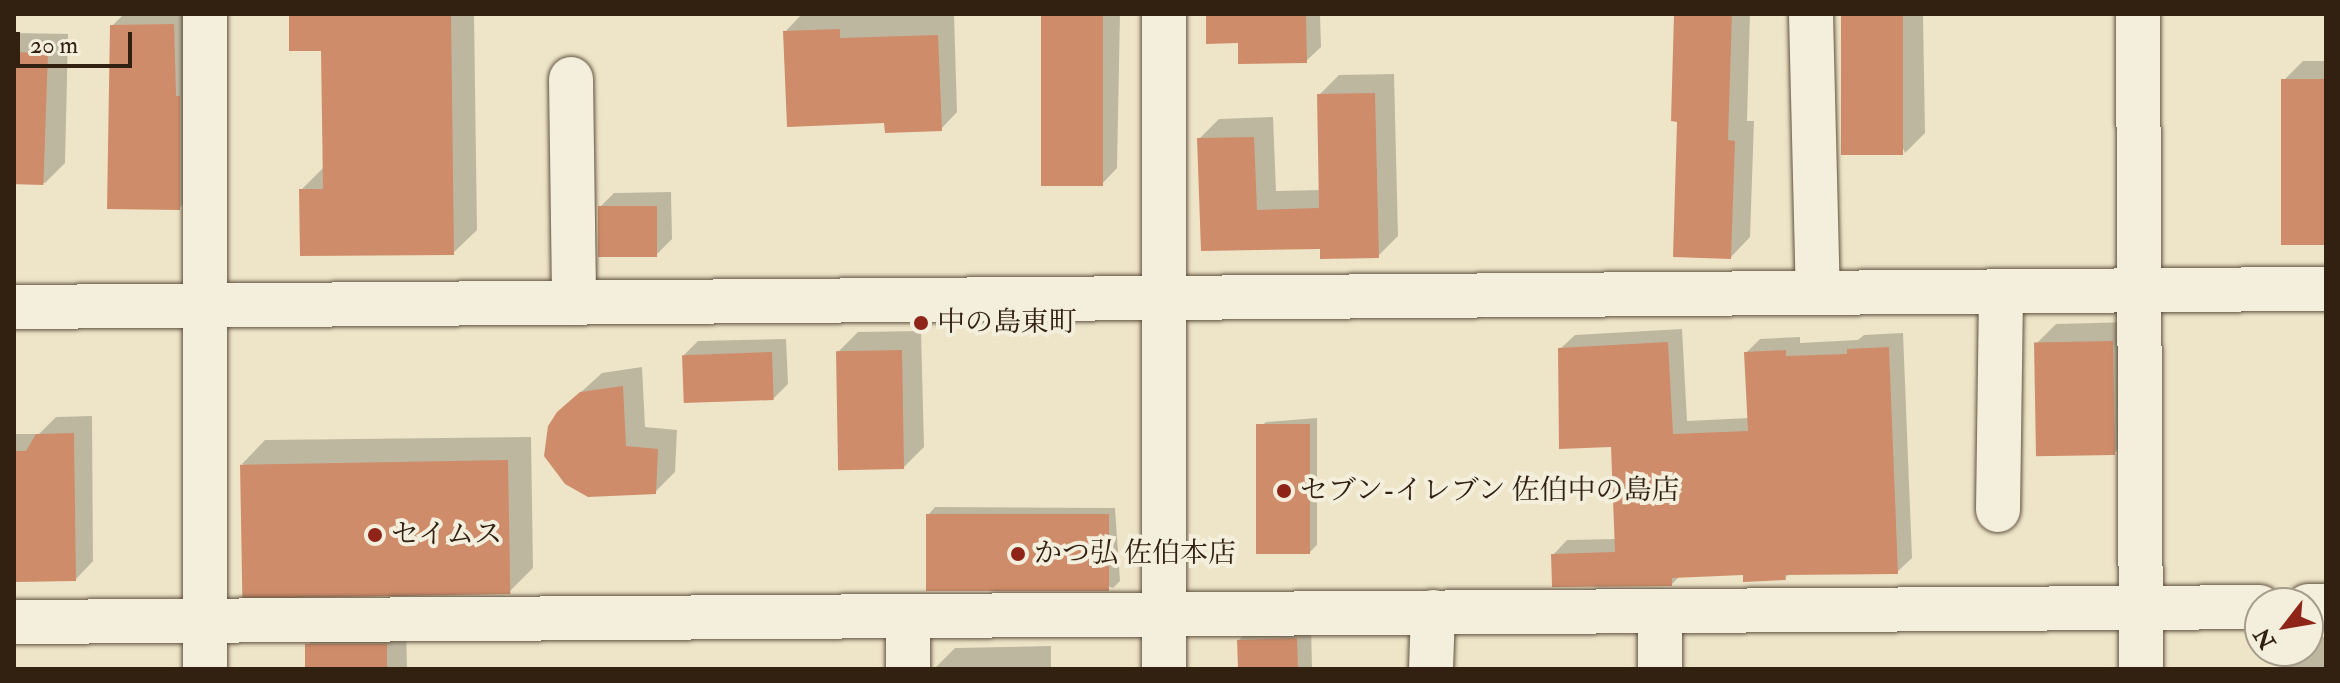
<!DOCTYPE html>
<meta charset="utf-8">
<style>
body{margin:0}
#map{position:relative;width:2340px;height:683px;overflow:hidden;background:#eee5c9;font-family:"IM FELL Double Pica","Noto Serif JP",serif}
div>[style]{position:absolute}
.shadow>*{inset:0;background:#0003}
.building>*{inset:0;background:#cf8c6a;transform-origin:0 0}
.roads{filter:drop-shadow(0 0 2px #61523f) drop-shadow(0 0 2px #61523f)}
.minor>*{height:44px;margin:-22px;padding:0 22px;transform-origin:22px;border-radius:22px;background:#f4eedc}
.tertiary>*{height:44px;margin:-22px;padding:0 22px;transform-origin:22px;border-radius:22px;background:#f4eedc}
.dots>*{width:22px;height:22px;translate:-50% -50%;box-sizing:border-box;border:4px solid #f4eedc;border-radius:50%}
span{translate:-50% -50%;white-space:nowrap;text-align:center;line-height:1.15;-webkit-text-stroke:8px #f4eedc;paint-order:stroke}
.poi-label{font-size:28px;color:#322111}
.left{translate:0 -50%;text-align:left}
.frame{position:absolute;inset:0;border:16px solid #322111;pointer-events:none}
.north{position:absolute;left:2244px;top:587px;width:80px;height:80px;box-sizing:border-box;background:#f4eedc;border:2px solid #a69c8b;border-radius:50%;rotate:239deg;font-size:22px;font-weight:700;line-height:32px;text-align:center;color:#322111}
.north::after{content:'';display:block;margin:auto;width:28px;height:36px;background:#8f2418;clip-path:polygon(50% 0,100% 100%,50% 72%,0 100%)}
.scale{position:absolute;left:16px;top:32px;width:116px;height:36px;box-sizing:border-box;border:4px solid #322111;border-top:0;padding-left:10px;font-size:24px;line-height:28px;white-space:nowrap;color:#322111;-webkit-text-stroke:6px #f4eedc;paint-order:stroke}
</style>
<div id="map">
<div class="shadow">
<i style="clip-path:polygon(124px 14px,188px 14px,194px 194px,179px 208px,112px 26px)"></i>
<i style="clip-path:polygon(292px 14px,474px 14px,477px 230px,453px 253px,301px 190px,324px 167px,323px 49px)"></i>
<i style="clip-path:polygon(954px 14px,957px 112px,941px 129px,886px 121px,785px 32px,801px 15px)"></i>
<i style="clip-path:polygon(1043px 14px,1120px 14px,1117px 168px,1101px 185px)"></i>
<i style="clip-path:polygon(1208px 14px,1320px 14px,1321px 47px,1306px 61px)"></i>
<i style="clip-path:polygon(1676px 14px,1750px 14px,1747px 121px,1754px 121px,1750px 237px,1731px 257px,1679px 120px)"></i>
<i style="clip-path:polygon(1844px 14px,1923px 14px,1925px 133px,1905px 153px)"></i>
<i style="clip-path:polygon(14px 33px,68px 34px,65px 163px,45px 183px,14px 182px)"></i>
<i style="clip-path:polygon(2303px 61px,2326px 61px,2326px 243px,2283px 81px)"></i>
<i style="clip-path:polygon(1394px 74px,1398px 236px,1378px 256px,1322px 247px,1202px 249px,1199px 139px,1219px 119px,1273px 117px,1276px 191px,1321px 190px,1319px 95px,1339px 75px)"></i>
<i style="clip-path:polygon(671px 192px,672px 239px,657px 254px,600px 207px,614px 193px)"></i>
<i style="clip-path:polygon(2132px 322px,2134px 433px,2114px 453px,2036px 344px,2056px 324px)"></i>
<i style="clip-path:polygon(1682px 329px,1687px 421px,1749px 418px,1746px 353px,1760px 339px,1800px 337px,1800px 343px,1858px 340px,1864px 335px,1903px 333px,1912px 558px,1897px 572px,1790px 573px,1785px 578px,1745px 573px,1680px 576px,1672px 584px,1553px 555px,1567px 540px,1616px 539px,1612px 445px,1560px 349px,1575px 335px)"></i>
<i style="clip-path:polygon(921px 331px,924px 447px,904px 467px,838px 352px,858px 332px)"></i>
<i style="clip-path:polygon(786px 339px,788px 384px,774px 398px,684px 355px,698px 341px)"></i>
<i style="clip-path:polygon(642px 367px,645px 427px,677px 430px,675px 472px,655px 492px,580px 393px,602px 373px)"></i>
<i style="clip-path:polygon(92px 416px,93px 561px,76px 579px,14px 580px,14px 434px,39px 434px,56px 417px)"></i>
<i style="clip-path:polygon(1317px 418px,1317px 545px,1310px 552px,1258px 429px,1266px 422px)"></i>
<i style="clip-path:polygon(531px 437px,533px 568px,509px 592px,242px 464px,265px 440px)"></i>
<i style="clip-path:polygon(935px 507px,1115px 508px,1120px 581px,1113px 588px,928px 515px)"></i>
<i style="clip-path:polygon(406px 625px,407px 669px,307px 669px,307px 646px,327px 626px)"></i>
<i style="clip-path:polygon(1253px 625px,1311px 625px,1312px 669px,1240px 669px,1239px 640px)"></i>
<i style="clip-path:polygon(2308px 637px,2326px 637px,2326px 669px,2287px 669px,2287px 651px,2308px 651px)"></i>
<i style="clip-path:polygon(1051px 646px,1051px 669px,934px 669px,955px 648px)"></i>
</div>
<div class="building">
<i style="clip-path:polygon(289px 14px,451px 14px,454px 255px,300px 256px,299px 189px,323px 189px,321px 51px,289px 51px)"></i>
<i style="left:1041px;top:14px;width:62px;height:172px"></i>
<i style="clip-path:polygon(1206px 14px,1306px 14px,1307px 63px,1238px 64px,1238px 43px,1206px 44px)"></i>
<i style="clip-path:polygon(1674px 14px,1732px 14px,1728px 140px,1735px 141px,1731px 259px,1673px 257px,1677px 122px,1671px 121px)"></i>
<i style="left:1841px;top:14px;width:62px;height:141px"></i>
<i style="clip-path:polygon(174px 24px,176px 96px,180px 96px,180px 210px,107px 209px,110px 25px)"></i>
<i style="clip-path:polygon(840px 29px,840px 38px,938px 35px,942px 131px,885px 133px,884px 123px,787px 127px,783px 31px)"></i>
<i style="left:14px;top:52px;width:34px;height:132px;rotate:2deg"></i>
<i style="left:2326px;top:79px;width:166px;height:45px;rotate:90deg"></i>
<i style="clip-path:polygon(1375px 93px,1379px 258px,1320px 259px,1320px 249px,1201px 251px,1197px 138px,1254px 137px,1257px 210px,1319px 208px,1317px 94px)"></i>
<i style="left:598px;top:206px;width:59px;height:51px"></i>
<i style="left:2113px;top:341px;width:114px;height:79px;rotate:89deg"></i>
<i style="clip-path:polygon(1668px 342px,1673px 434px,1748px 431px,1744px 352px,1786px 350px,1786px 356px,1847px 354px,1847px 349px,1889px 347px,1898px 574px,1785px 575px,1786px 580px,1743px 582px,1743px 575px,1672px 578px,1672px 586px,1552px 587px,1551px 554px,1615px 552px,1611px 447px,1559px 449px,1558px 348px)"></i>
<i style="left:902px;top:350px;width:119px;height:66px;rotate:89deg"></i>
<i style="left:772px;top:352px;width:48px;height:90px;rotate:88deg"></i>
<i style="clip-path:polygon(623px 386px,626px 446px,658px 449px,656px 494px,588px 497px,565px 484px,544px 456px,548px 426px,557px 412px,580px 392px)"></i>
<i style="left:1310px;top:424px;width:130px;height:54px;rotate:90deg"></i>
<i style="clip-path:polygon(74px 433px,76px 581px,14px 582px,14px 451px,26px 451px,36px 434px)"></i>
<i style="left:508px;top:460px;width:134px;height:268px;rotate:89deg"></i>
<i style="left:926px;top:514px;width:183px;height:77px"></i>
<i style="left:1297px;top:638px;width:31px;height:60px;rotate:88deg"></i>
<i style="left:387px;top:644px;width:25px;height:82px;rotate:90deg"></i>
</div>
<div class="roads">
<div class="minor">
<i style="left:205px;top:14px;width:655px;rotate:90deg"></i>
<i style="left:1811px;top:14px;width:279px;rotate:88.6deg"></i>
<i style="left:2138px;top:14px;width:655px;rotate:89.74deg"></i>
<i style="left:571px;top:79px;width:224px;rotate:89.2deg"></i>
<i style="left:1998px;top:510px;width:219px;rotate:-89.2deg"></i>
<i style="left:2308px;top:606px;width:18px"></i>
<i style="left:908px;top:616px;width:53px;rotate:90deg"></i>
<i style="left:14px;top:622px;width:2246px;rotate:-0.38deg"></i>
<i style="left:1431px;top:669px;width:57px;rotate:-88deg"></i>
<i style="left:1660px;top:669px;width:58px;rotate:-90deg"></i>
</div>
<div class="tertiary">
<i style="left:14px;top:307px;width:2312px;rotate:-0.45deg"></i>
<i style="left:1164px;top:669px;width:655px;rotate:-90deg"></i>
</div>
</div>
<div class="dots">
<i style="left:921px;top:323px;background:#8f2418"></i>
<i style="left:1284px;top:491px;background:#8f2418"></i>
<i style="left:375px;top:535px;background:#8f2418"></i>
<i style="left:1018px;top:554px;background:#8f2418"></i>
</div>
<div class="poi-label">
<span class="left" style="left:937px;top:323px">中の島東町</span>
<span class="left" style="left:1300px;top:491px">セブン-イレブン 佐伯中の島店</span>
<span class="left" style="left:391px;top:535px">セイムス</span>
<span class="left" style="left:1034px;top:554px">かつ弘 佐伯本店</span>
</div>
<div class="frame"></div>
<div class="north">N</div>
<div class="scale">20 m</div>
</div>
